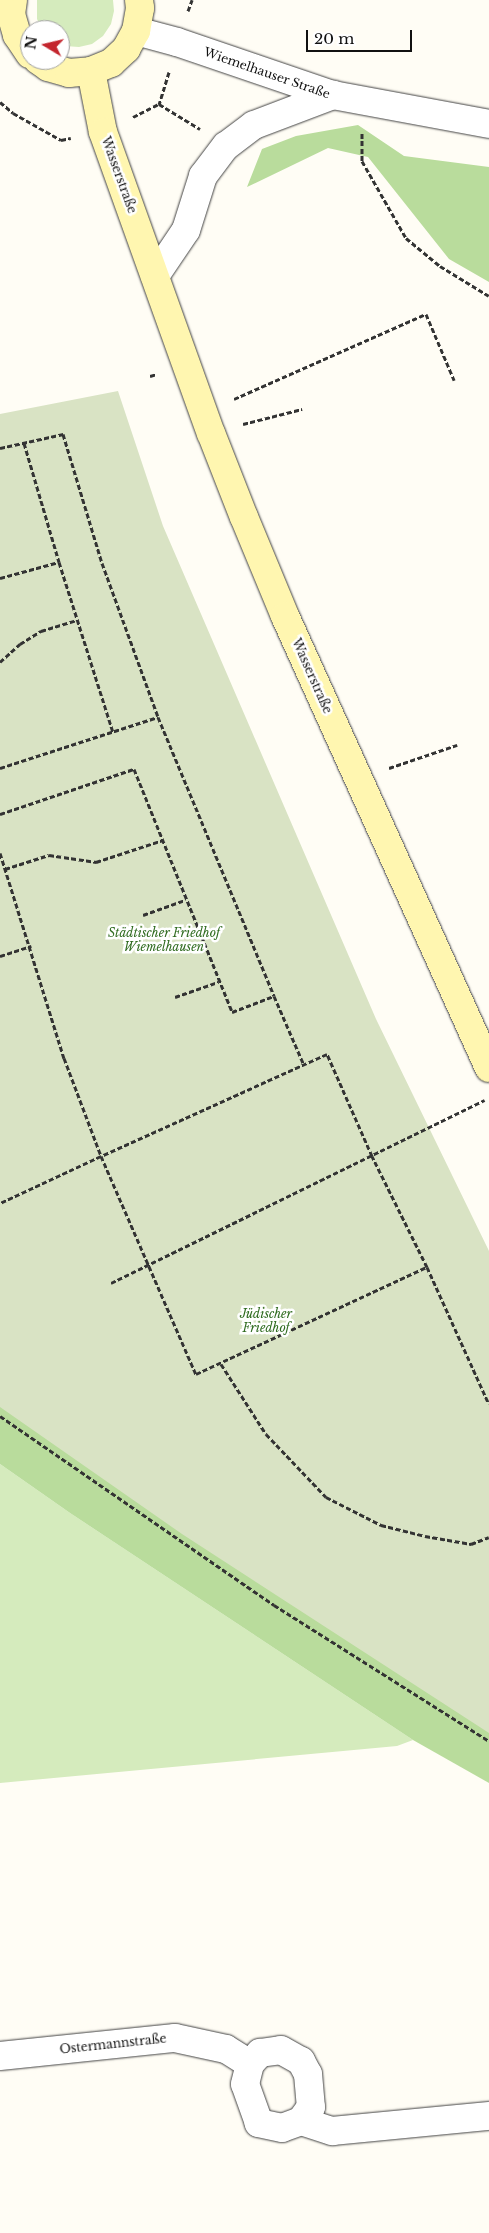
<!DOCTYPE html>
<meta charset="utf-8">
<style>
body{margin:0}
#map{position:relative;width:489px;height:2233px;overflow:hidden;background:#fffdf5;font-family:"Libre Baskerville",serif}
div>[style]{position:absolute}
.green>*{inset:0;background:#d5ebbd}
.forest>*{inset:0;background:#b9dc9c}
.cemetery>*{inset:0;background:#d9e3c4}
.path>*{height:3px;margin-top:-1.5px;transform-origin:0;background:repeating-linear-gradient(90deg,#333 0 5px,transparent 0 7.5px)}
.roads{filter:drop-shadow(0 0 1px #444) drop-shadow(0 0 1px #444)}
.minor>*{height:28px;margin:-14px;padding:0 14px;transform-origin:14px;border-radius:14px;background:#fff}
.tertiary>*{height:28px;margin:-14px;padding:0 14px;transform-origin:14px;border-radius:14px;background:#fff}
.secondary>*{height:28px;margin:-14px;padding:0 14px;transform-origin:14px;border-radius:14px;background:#fff6b0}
span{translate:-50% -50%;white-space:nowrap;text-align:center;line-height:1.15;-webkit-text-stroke:5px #fff;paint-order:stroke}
.street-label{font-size:12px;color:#111}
.park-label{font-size:12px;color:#2f6b1f;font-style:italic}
.north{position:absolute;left:20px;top:20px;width:50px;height:50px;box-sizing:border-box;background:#fff;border:1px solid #a0a0a0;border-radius:50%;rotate:279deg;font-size:14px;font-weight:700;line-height:20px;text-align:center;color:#111}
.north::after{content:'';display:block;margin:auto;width:18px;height:22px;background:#c4262e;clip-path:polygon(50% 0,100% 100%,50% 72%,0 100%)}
.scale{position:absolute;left:306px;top:30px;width:106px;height:22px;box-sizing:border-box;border:2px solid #111;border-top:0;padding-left:6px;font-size:15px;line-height:18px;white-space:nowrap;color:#111;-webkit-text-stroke:4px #fff;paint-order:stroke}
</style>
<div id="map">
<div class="green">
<i style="clip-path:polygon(37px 0,113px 0,114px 11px,111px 24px,103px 36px,92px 44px,79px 47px,65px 46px,60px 44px,60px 30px,42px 30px,37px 19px)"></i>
<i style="clip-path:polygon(0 1464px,70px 1513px,413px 1740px,397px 1746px,0 1783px)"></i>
</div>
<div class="forest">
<i style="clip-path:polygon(358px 125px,404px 156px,489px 167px,489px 282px,449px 259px,368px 157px,328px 148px,247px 187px,262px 149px,296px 136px)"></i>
<i style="clip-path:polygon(0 1382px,489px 1725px,489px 1783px,413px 1740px,70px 1513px,0 1464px)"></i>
</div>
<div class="cemetery">
<i style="clip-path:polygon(118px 391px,163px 526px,376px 1019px,489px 1251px,489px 1733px,182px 1534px,0 1407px,0 414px)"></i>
</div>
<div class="path">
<i style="left:188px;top:11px;width:12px;rotate:-70deg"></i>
<i style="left:169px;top:72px;width:34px;rotate:107deg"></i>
<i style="left:159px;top:104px;width:48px;rotate:31.4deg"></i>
<i style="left:0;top:102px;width:17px;rotate:40deg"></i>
<i style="left:13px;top:113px;width:55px;rotate:29.4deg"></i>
<i style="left:61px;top:140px;width:10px;rotate:-11deg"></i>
<i style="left:133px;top:117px;width:29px;rotate:-27deg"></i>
<i style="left:362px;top:133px;width:28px;rotate:90deg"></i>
<i style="left:362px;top:161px;width:89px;rotate:60.3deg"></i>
<i style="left:406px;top:238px;width:44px;rotate:39.5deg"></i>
<i style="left:440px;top:266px;width:57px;rotate:31.5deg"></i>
<i style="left:150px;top:376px;width:7px;rotate:-16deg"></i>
<i style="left:234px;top:399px;width:210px;rotate:-23.9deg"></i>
<i style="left:426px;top:314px;width:72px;rotate:67deg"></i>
<i style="left:243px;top:424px;width:61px;rotate:-14.3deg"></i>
<i style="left:24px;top:443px;width:124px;rotate:73.6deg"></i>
<i style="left:59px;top:562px;width:178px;rotate:72.4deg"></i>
<i style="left:0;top:448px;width:65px;rotate:-12.5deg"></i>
<i style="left:63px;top:434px;width:135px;rotate:73.2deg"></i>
<i style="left:102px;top:563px;width:164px;rotate:70deg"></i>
<i style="left:158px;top:717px;width:302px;rotate:67.4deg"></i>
<i style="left:0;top:578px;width:61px;rotate:-15.2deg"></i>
<i style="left:0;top:662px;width:27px;rotate:-42deg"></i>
<i style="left:20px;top:644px;width:25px;rotate:-32deg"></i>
<i style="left:41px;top:631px;width:38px;rotate:-17deg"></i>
<i style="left:0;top:768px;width:166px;rotate:-17.9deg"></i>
<i style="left:389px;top:768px;width:72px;rotate:-18.7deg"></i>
<i style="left:0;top:814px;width:141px;rotate:-18.6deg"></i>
<i style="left:134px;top:769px;width:262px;rotate:68deg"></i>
<i style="left:232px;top:1012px;width:45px;rotate:-20.9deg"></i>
<i style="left:274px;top:996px;width:75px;rotate:66.5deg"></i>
<i style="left:0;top:853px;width:215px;rotate:72.7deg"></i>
<i style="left:64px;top:1058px;width:105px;rotate:69.3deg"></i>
<i style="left:101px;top:1156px;width:238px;rotate:66.5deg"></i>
<i style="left:196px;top:1374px;width:255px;rotate:-24.9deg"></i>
<i style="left:427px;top:1267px;width:124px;rotate:-116.4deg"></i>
<i style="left:372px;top:1156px;width:111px;rotate:-113.8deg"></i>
<i style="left:327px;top:1054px;width:248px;rotate:155.7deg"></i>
<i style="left:101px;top:1156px;width:111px;rotate:155deg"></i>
<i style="left:5px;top:869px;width:46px;rotate:-17.7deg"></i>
<i style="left:49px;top:855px;width:48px;rotate:8.5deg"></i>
<i style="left:96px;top:862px;width:71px;rotate:-18.2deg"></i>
<i style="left:143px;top:915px;width:45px;rotate:-19.7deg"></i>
<i style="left:0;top:956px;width:33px;rotate:-18deg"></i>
<i style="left:175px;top:997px;width:46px;rotate:-19.2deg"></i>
<i style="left:427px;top:1267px;width:150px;rotate:65.7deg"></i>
<i style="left:111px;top:1283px;width:416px;rotate:-26.1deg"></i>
<i style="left:221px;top:1364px;width:83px;rotate:57.3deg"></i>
<i style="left:266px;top:1434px;width:87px;rotate:46.4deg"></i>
<i style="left:326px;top:1497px;width:62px;rotate:27deg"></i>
<i style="left:381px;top:1525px;width:45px;rotate:14deg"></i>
<i style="left:425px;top:1536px;width:47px;rotate:9.9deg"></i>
<i style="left:471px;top:1544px;width:19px;rotate:-21deg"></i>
<i style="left:0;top:1416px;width:333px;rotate:34.6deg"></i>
<i style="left:274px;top:1605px;width:254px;rotate:32.3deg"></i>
</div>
<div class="roads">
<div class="minor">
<i style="left:155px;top:276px;width:55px;rotate:-56deg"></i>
<i style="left:186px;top:230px;width:57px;rotate:-72.5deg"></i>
<i style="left:203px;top:176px;width:38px;rotate:-53deg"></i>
<i style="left:226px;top:146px;width:35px;rotate:-37deg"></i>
<i style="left:254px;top:125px;width:85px;rotate:-20.8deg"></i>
<i style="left:281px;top:2050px;width:23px;rotate:29deg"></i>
<i style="left:301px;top:2061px;width:15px;rotate:62deg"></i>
<i style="left:308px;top:2074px;width:33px;rotate:85deg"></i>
<i style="left:311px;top:2107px;width:17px;rotate:126deg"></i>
<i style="left:301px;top:2121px;width:20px;rotate:160deg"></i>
<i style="left:282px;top:2128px;width:24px;rotate:-168deg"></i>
<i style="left:259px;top:2123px;width:41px;rotate:-109.7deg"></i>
<i style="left:245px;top:2084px;width:21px;rotate:-76deg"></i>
<i style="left:250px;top:2064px;width:15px;rotate:-48deg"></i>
<i style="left:260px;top:2053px;width:21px;rotate:-8deg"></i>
<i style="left:0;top:2056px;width:176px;rotate:-5.9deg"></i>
<i style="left:175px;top:2038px;width:52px;rotate:12.2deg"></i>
<i style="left:226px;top:2049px;width:28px;rotate:32deg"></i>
<i style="left:301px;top:2121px;width:33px;rotate:18deg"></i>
<i style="left:332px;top:2131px;width:158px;rotate:-5.5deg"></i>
</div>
<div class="tertiary">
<i style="left:136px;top:31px;width:42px;rotate:15deg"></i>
<i style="left:177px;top:42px;width:165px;rotate:18.8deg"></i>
<i style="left:333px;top:95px;width:159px;rotate:10.5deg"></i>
</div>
<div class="secondary">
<i style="left:13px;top:0;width:14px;rotate:98deg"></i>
<i style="left:11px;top:14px;width:22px;rotate:74deg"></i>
<i style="left:17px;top:35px;width:23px;rotate:56deg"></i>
<i style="left:38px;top:60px;width:12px;rotate:35deg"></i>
<i style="left:48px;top:67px;width:22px;rotate:16deg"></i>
<i style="left:69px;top:73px;width:22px;rotate:-5deg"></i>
<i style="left:91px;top:71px;width:22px;rotate:-22deg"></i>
<i style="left:111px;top:63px;width:21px;rotate:-43deg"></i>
<i style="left:126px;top:49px;width:21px;rotate:-61deg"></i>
<i style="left:136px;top:31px;width:23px;rotate:-80deg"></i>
<i style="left:140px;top:8px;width:8px;rotate:-97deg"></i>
<i style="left:91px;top:71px;width:62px;rotate:78.9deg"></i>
<i style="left:103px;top:132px;width:320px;rotate:70.3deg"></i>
<i style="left:211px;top:433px;width:90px;rotate:68.6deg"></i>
<i style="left:244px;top:517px;width:107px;rotate:67.5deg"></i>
<i style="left:285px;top:616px;width:496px;rotate:65.7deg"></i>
</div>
</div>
<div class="street-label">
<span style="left:267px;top:73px;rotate:19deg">Wiemelhauser Straße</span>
<span style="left:119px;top:175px;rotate:70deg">Wasserstraße</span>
<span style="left:312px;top:676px;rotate:66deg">Wasserstraße</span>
<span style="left:113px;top:2044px;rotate:-6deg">Ostermannstraße</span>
</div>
<div class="park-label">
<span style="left:164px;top:940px">Städtischer Friedhof<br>Wiemelhausen</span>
<span style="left:266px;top:1321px">Jüdischer<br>Friedhof</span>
</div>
<div class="north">N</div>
<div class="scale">20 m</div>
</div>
